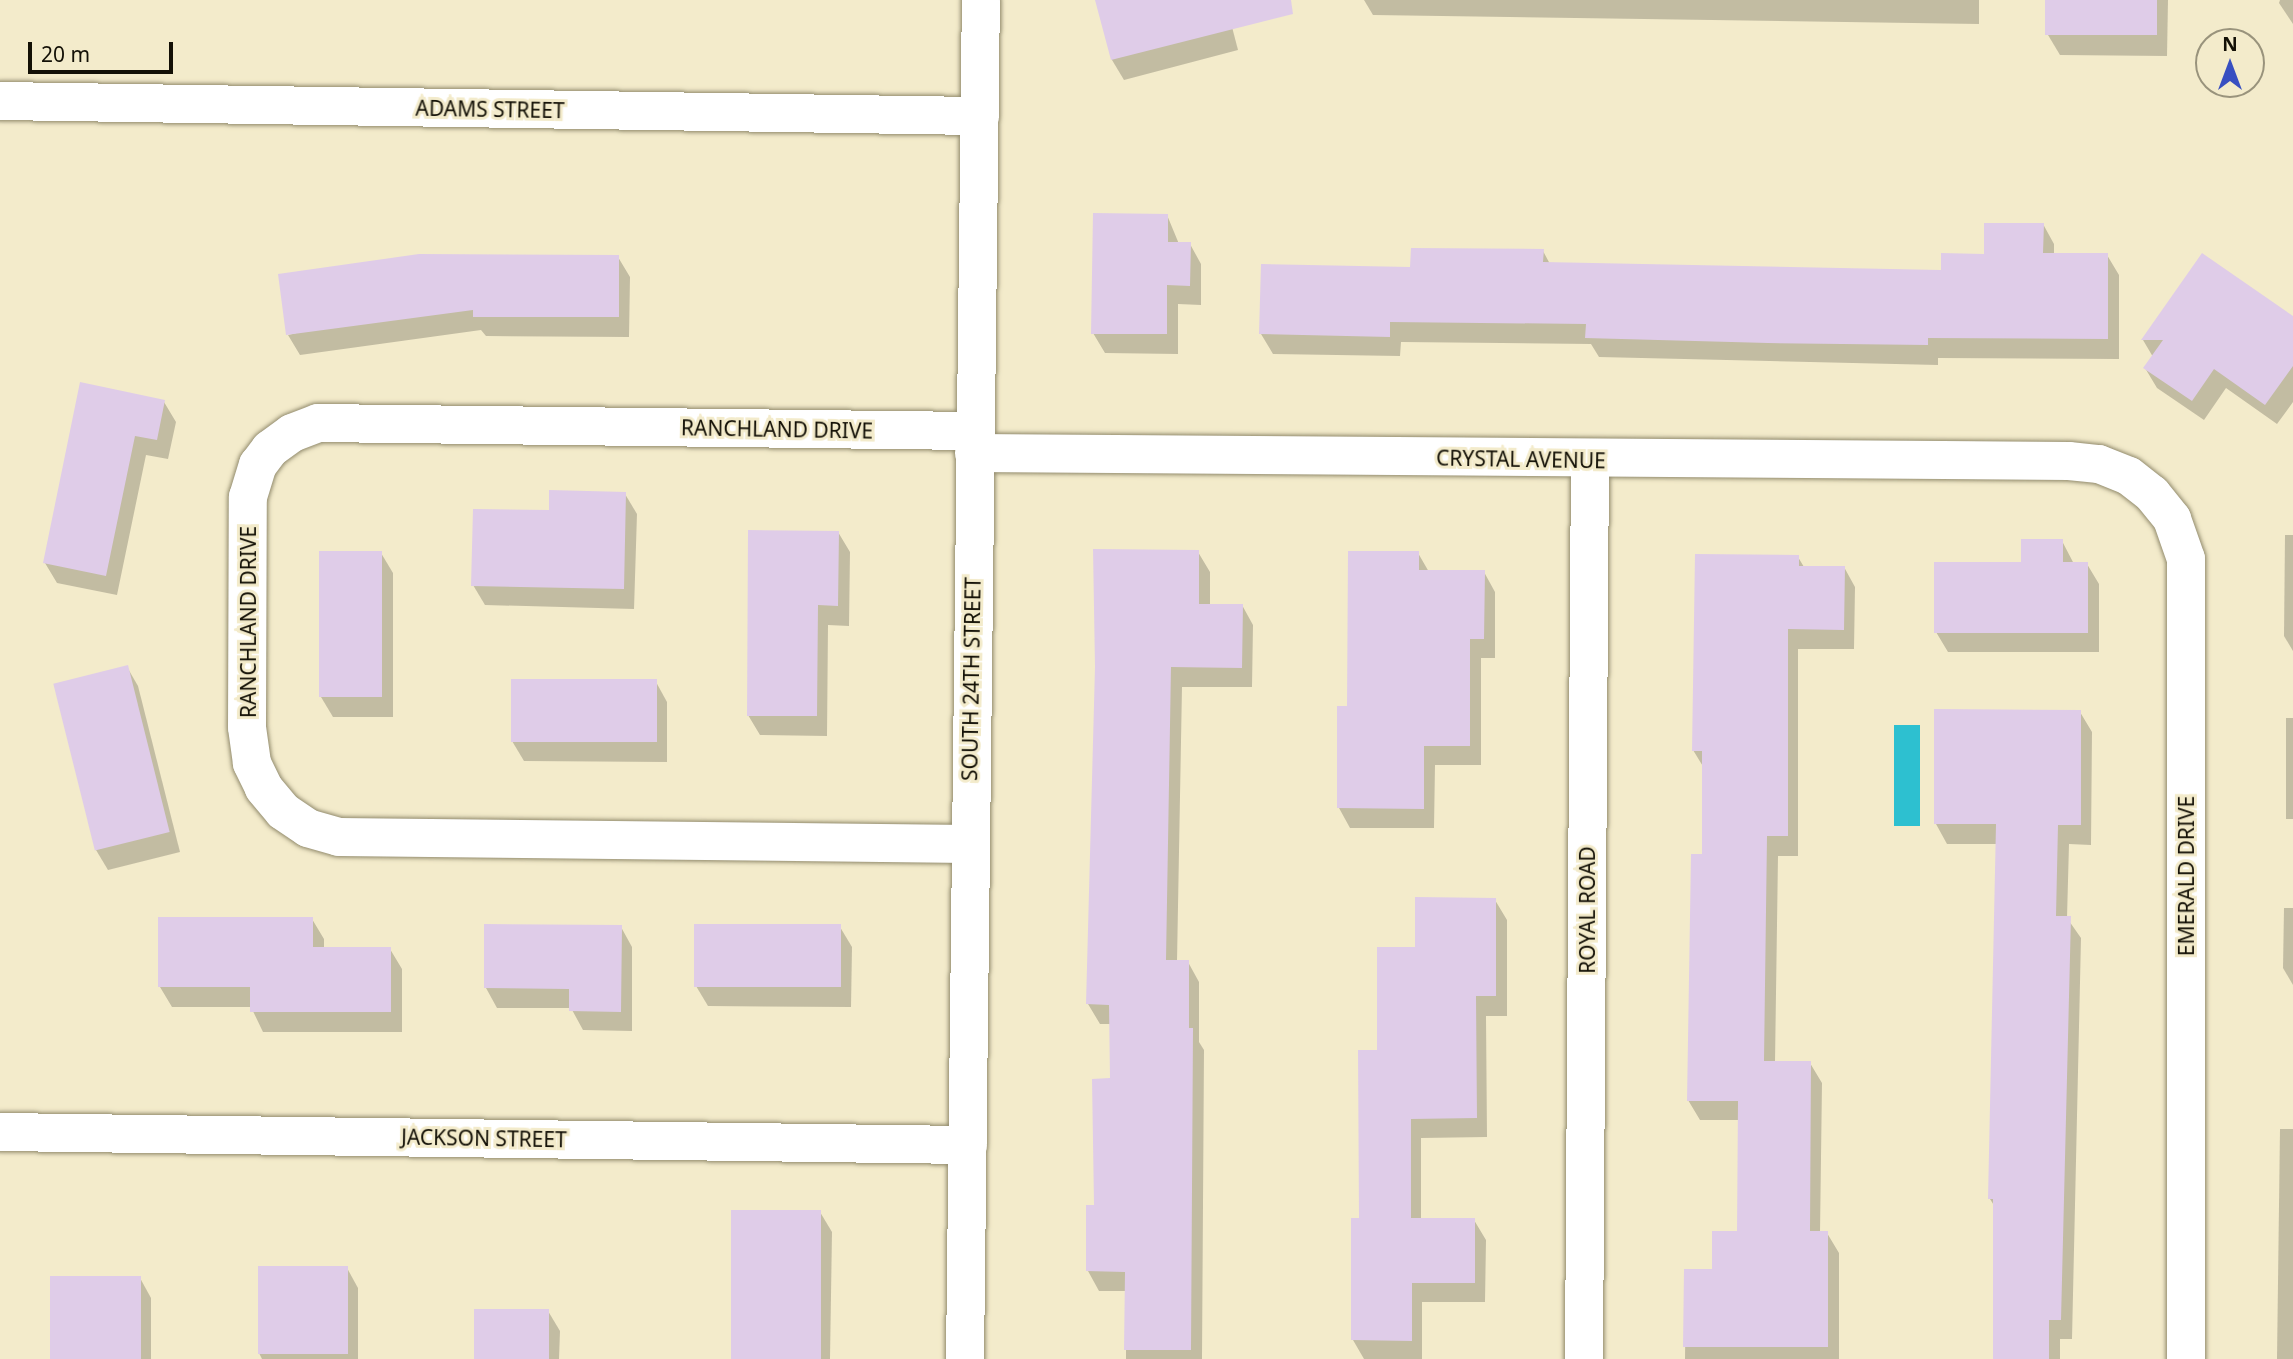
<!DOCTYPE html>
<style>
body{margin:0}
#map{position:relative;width:2293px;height:1359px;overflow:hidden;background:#f3ebcb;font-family:"Noto Sans",sans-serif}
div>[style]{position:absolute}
.water>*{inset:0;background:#2dc0d0;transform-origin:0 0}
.shadow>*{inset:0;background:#0003;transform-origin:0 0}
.building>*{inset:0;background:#dfcce8;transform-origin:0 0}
.roads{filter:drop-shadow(0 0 2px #928b6d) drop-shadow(0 0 2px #928b6d)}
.minor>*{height:38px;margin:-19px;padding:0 19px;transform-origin:19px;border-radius:19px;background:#fff}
.tertiary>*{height:38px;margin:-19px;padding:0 19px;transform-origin:19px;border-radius:19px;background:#fff}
span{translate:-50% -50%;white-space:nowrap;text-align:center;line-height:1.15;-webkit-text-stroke:6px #f3ebcb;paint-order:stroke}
.street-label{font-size:21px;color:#131006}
.north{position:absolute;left:2195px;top:28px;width:70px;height:70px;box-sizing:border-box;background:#f3ebcb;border:2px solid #99937c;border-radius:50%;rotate:0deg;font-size:19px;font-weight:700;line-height:28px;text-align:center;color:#131006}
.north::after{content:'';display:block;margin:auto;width:24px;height:32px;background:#384fc1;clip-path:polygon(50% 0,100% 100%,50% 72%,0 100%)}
.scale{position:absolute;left:28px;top:42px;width:145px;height:32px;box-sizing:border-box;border:4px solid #131006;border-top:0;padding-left:9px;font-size:21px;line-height:24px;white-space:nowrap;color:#131006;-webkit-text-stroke:5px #f3ebcb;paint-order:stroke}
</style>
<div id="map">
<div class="water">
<i style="left:1894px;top:725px;width:26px;height:101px"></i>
</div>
<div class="shadow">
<i style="clip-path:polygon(1097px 0,1225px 0,1238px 50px,1124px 80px,1112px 60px)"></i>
<i style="clip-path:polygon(1364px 0,1979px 0,1979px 24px,1373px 15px)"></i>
<i style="clip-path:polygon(2049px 0,2168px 0,2167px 56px,2060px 55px,2048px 35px)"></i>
<i style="clip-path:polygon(2280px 0,2293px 0,2293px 24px,2279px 3px)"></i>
<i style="clip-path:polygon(1167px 215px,1179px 244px,1190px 244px,1201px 264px,1201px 305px,1178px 304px,1178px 354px,1105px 353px,1093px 333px)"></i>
<i style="clip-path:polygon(2043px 224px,2054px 244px,2054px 254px,2107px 255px,2119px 275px,2119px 359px,1938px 358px,1938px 365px,1599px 357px,1591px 344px,1401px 342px,1400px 356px,1273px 354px,1261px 334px,1412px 268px,1543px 251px,1550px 264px,1943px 272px,1986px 256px)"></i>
<i style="clip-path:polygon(618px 257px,630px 277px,629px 337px,486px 336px,481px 330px,300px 355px,288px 335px)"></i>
<i style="clip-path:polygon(2293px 318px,2293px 402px,2277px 424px,2226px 388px,2204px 420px,2157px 388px,2145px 368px,2153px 357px,2143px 340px)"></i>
<i style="clip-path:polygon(82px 384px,164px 402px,176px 422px,168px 459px,146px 455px,117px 595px,57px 583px,45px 563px)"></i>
<i style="clip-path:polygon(625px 494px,637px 514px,634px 609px,485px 605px,473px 585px,550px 512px)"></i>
<i style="clip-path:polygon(838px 532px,850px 552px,849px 626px,828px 625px,827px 736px,760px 735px,748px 715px)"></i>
<i style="clip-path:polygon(2285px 535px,2293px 535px,2293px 651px,2284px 636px)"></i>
<i style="clip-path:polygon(2062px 541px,2074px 564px,2087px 564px,2099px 584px,2099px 652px,1948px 652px,1936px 632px,2022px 563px)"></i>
<i style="clip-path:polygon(1198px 552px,1210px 572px,1210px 605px,1242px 605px,1253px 625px,1252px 687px,1182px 687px,1177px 962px,1188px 962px,1199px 982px,1199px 1042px,1204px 1050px,1202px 1359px,1126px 1359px,1126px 1291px,1099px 1291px,1088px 1271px,1112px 1080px,1111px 1024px,1100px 1024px,1088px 1004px)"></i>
<i style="clip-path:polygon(381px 553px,393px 573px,393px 717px,333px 717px,321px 697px)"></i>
<i style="clip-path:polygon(1418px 553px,1429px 572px,1484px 572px,1495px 592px,1495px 658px,1481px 658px,1481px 765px,1435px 765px,1434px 828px,1350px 828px,1339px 808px,1349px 708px)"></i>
<i style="clip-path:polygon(1798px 557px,1804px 567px,1844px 567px,1855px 587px,1854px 649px,1798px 649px,1798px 856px,1778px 856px,1775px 1063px,1810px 1063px,1822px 1083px,1820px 1233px,1827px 1233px,1839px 1253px,1839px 1359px,1685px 1359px,1686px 1271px,1714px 1271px,1739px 1233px,1739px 1120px,1700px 1120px,1688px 1100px,1704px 855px,1704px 768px,1693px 750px)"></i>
<i style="clip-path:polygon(127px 667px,138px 686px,180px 852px,108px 870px,96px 850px)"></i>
<i style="clip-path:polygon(656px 682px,667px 702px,667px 762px,524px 761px,512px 741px)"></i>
<i style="clip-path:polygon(2080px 712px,2092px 732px,2091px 845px,2069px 844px,2067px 918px,2081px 938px,2072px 1339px,2060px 1339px,2060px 1359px,1994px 1359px,1995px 1207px,1990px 1199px,1998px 844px,1947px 844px,1936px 824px)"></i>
<i style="left:2286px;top:718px;width:7px;height:101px"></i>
<i style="clip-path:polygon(1495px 900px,1507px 920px,1507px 1016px,1486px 1016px,1487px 1137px,1421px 1138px,1421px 1220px,1474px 1220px,1486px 1240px,1485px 1302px,1422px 1302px,1422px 1359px,1364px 1359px,1353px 1340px,1379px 1051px,1417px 949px)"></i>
<i style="clip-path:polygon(2284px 908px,2293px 908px,2293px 985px,2283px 968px)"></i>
<i style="clip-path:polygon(312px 919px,324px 939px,324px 949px,390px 949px,402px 969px,402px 1032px,263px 1032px,251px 1007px,172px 1007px,160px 987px)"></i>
<i style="clip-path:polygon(621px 927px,632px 947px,632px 1031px,583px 1030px,571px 1008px,497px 1008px,486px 988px)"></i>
<i style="clip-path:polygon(840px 927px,852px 947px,851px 1007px,708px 1006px,696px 986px)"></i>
<i style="clip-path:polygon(2280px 1129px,2293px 1129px,2293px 1359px,2277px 1359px)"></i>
<i style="clip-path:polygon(820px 1212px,832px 1232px,830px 1359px,732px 1359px)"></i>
<i style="clip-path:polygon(347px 1268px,358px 1288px,358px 1359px,262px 1359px,259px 1353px)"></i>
<i style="clip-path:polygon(140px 1278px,151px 1298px,151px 1359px,52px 1359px)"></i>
<i style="clip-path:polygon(548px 1311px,560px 1331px,559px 1359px,475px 1359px)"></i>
</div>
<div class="building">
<i style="clip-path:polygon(1095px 0,1291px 0,1293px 14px,1111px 60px)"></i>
<i style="left:2045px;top:0;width:112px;height:35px"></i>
<i style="clip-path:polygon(1093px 213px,1168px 214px,1168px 242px,1191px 242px,1190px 286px,1167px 285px,1167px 334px,1091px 334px)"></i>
<i style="clip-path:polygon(1984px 223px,2044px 223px,2043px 253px,2108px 253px,2108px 339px,1928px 338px,1928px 345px,1768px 343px,1585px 338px,1586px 324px,1390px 322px,1390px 337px,1259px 334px,1261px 264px,1410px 267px,1411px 248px,1544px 249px,1543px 262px,1941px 270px,1941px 253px,1984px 254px)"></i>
<i style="clip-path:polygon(2202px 253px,2293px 316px,2293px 366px,2265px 405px,2214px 369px,2192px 401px,2143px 368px,2163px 340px,2141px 340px)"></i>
<i style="clip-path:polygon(419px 254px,619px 255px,619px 317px,473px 317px,473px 310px,286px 335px,278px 274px)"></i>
<i style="clip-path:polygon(80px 382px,165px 400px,157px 440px,135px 436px,106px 576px,43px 563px)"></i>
<i style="clip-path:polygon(549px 490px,626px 492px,624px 589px,471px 586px,473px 509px,549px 510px)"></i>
<i style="clip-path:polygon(748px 530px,839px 531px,838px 606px,818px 605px,817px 716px,747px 716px)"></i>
<i style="clip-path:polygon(2021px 539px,2063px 539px,2063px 562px,2088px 562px,2088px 633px,1934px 633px,1934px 562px,2021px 562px)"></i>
<i style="clip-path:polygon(1093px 549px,1199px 550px,1199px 604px,1243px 604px,1242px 668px,1171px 667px,1166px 960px,1189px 960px,1189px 1028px,1193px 1028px,1191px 1350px,1124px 1350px,1125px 1272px,1086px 1271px,1086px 1205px,1094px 1205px,1092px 1079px,1110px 1078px,1109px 1005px,1086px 1004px,1095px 667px)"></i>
<i style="left:319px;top:551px;width:63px;height:146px"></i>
<i style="clip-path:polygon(1348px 551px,1419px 551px,1419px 570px,1485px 570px,1484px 639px,1470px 639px,1470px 746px,1424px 746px,1424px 809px,1337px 808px,1337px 706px,1347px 706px)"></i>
<i style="clip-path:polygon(1695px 554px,1799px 555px,1799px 566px,1845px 566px,1844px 630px,1788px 629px,1788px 836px,1767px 836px,1764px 1061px,1811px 1061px,1810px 1231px,1828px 1231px,1828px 1347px,1683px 1347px,1684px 1269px,1712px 1269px,1712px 1231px,1737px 1231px,1738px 1101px,1687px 1101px,1691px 854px,1702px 854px,1702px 751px,1692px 751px)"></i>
<i style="left:128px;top:665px;width:172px;height:77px;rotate:76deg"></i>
<i style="left:511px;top:679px;width:146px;height:63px"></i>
<i style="clip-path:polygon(1934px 709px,2081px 710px,2081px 825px,2058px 825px,2056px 916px,2071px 916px,2061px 1320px,2049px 1320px,2049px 1359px,1993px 1359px,1993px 1199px,1988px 1199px,1996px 824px,1934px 824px)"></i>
<i style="clip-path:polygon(1415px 897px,1496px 898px,1496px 996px,1476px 996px,1477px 1118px,1411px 1119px,1411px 1218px,1475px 1218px,1475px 1283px,1412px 1283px,1412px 1341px,1351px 1340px,1351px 1218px,1359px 1218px,1358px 1050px,1377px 1050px,1377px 947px,1415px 947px)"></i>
<i style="clip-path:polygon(158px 917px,313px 917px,313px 947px,391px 947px,391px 1012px,250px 1012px,250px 987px,158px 987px)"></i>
<i style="clip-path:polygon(484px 924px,622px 925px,621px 1012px,569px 1011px,569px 989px,484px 988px)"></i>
<i style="left:694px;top:924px;width:147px;height:63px"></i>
<i style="left:731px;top:1210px;width:90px;height:149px"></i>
<i style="left:258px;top:1266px;width:90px;height:88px"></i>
<i style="left:50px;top:1276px;width:91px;height:83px"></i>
<i style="left:474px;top:1309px;width:75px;height:50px"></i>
</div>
<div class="roads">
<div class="minor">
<i style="left:0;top:101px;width:980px;rotate:0.88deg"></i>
<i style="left:974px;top:453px;width:1095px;rotate:0.42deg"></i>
<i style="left:2069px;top:461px;width:30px;rotate:6deg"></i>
<i style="left:2099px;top:464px;width:32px;rotate:22deg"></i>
<i style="left:2129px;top:476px;width:29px;rotate:38deg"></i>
<i style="left:2152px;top:494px;width:32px;rotate:51deg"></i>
<i style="left:2172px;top:519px;width:42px;rotate:70.7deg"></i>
<i style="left:2186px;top:559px;width:800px;rotate:90deg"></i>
<i style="left:969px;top:844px;width:630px;rotate:-179.36deg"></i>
<i style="left:339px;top:837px;width:32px;rotate:-164deg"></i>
<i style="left:308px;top:828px;width:30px;rotate:-146deg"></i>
<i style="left:283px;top:811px;width:30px;rotate:-130deg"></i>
<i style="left:264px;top:788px;width:28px;rotate:-116deg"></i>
<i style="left:252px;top:763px;width:36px;rotate:-98deg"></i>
<i style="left:247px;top:727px;width:230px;rotate:-89.8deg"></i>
<i style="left:248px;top:497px;width:34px;rotate:-73deg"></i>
<i style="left:258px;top:465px;width:20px;rotate:-53deg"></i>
<i style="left:270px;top:449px;width:27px;rotate:-36deg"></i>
<i style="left:292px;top:433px;width:28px;rotate:-21deg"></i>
<i style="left:318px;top:423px;width:657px;rotate:0.7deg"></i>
<i style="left:0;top:1132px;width:968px;rotate:0.77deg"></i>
<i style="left:1584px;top:1359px;width:899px;rotate:-89.62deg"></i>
</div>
<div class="tertiary">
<i style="left:965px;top:1359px;width:1359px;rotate:-89.33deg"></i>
</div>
</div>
<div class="street-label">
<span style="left:490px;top:109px;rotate:1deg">ADAMS STREET</span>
<span style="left:777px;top:429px;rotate:1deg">RANCHLAND DRIVE</span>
<span style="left:1521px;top:459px;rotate:1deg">CRYSTAL AVENUE</span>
<span style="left:248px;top:622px;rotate:-90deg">RANCHLAND DRIVE</span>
<span style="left:971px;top:679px;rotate:-89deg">SOUTH 24TH STREET</span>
<span style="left:2186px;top:876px;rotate:-90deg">EMERALD DRIVE</span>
<span style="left:1587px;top:910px;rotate:-90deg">ROYAL ROAD</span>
<span style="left:484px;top:1138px;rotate:1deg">JACKSON STREET</span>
</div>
<div class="north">N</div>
<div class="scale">20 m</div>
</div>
